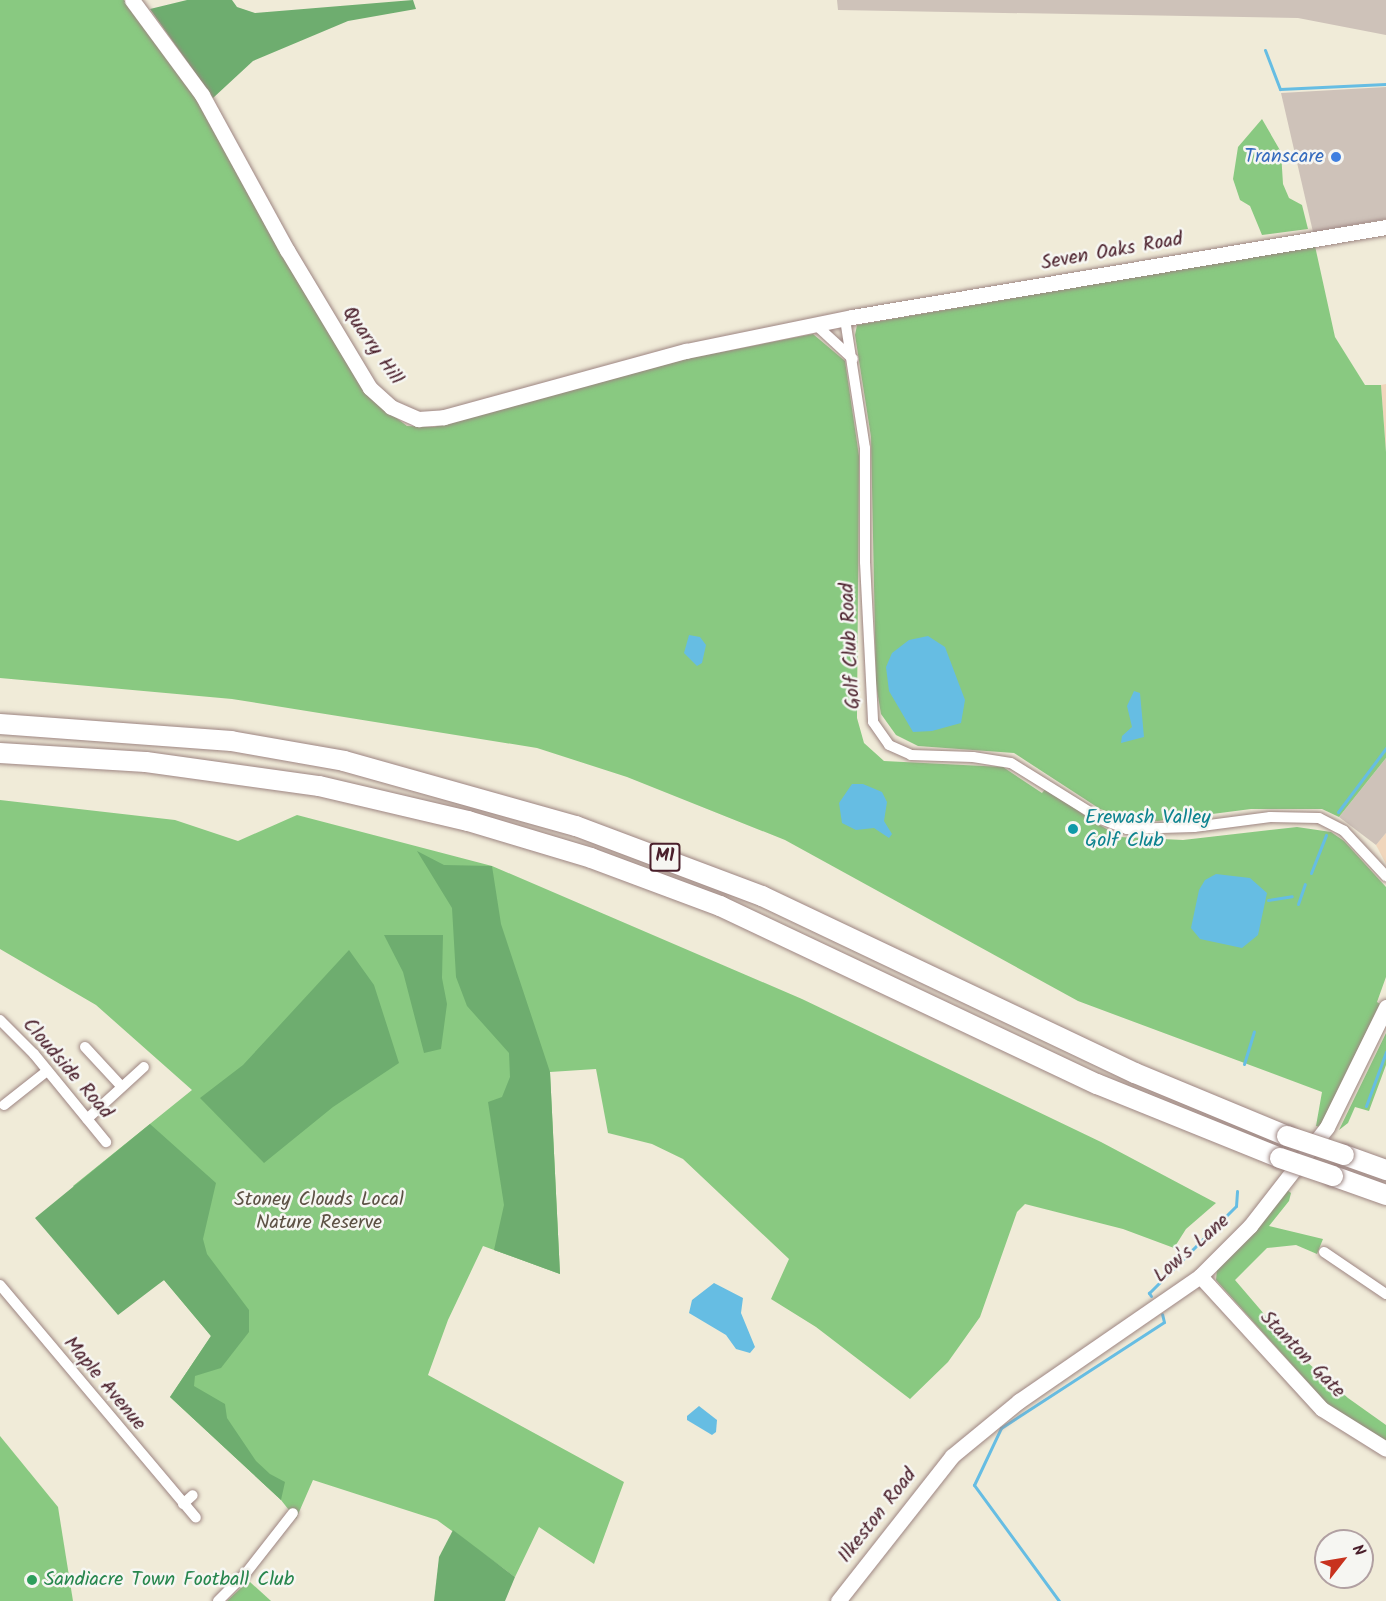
<!DOCTYPE html>
<style>
body{margin:0}
#map{position:relative;width:1386px;height:1601px;overflow:hidden;background:#f0ebd8;font-family:Kalam,sans-serif}
div>[style]{position:absolute}
.built>*{inset:0;background:#f0d6bc}
.industrial>*{inset:0;background:#cec2b9}
.green>*{inset:0;background:#89c981}
.forest>*{inset:0;background:#6ead6f}
.water>*{inset:0;background:#66bde3}
.stream>*{height:3px;margin:-1.5px;padding:0 1.5px;transform-origin:1.5px;border-radius:1.5px;background:#66bde3}
.roads{filter:drop-shadow(0 0 2px #9d8582) drop-shadow(0 0 2px #9d8582)}
.street>*{height:10px;margin:-5px;padding:0 5px;transform-origin:5px;border-radius:5px;background:#fff}
.secondary>*{height:15px;margin:-7.5px;padding:0 7.5px;transform-origin:7.5px;border-radius:7.5px;background:#fff}
.highway>*{height:20px;margin:-10px;padding:0 10px;transform-origin:10px;border-radius:10px;background:#fff}
.bridges{filter:drop-shadow(0 0 2px #9d8582) drop-shadow(0 0 2px #9d8582)}
.highway-bridge>*{height:20px;margin:-10px;padding:0 10px;transform-origin:10px;border-radius:10px;background:#fff}
.dots>*{width:16px;height:16px;translate:-50% -50%;box-sizing:border-box;border:3px solid #f6f6f2;border-radius:50%}
span{translate:-50% -50%;white-space:nowrap;text-align:center;line-height:1.15;-webkit-text-stroke:5px #f6f6f2;paint-order:stroke}
.shield-label span{padding:2px 4px;background:#f6f6f2;border:2px solid;border-radius:4px;-webkit-text-stroke-width:0}
.shield-label{font-size:18px;color:#4a1f2b;font-weight:700}
.shop-label{font-size:20px;color:#366cbe}
.right{translate:-100% -50%;text-align:right}
.street-label{font-size:20px;color:#4a1f2b}
.culture-label{font-size:20px;color:#0d838f}
.left{translate:0 -50%;text-align:left}
.park-label{font-size:20px;color:#5d5245}
.leisure-label{font-size:20px;color:#27864d}
.north{position:absolute;left:1314px;top:1529px;width:60px;height:60px;box-sizing:border-box;background:#f6f6f2;border:2px solid #b1a0a2;border-radius:50%;rotate:59deg;font-size:16px;font-weight:700;line-height:24px;text-align:center;color:#4a1f2b}
.north::after{content:'';display:block;margin:auto;width:21px;height:27px;background:#c8321e;clip-path:polygon(50% 0,100% 100%,50% 72%,0 100%)}
</style>
<div id="map">
<div class="built">
<i style="clip-path:polygon(1386px 384px,1386px 452px,1381px 385px)"></i>
<i style="clip-path:polygon(1386px 833px,1386px 864px,1376px 845px)"></i>
</div>
<div class="industrial">
<i style="clip-path:polygon(837px 0,1386px 0,1386px 35px,1298px 18px,838px 10px)"></i>
<i style="clip-path:polygon(1386px 87px,1386px 219px,1313px 232px,1281px 93px)"></i>
<i style="clip-path:polygon(1386px 758px,1386px 833px,1376px 845px,1339px 817px)"></i>
</div>
<div class="green">
<i style="clip-path:polygon(0 0,124px 0,191px 90px,285px 261px,369px 397px,407px 426px,434px 427px,686px 359px,813px 334px,845px 361px,859px 456px,857px 718px,864px 743px,884px 761px,1003px 767px,1042px 793px,1047px 787px,1088px 818px,1120px 837px,1183px 840px,1297px 827px,1331px 832px,1344px 841px,1386px 887px,1386px 977px,1377px 1002px,1380px 1004px,1320px 1127px,1316px 1126px,1322px 1092px,1078px 1001px,785px 840px,627px 777px,537px 748px,232px 699px,0 678px)"></i>
<i style="clip-path:polygon(1262px 119px,1281px 152px,1283px 184px,1289px 198px,1302px 205px,1308px 229px,1262px 235px,1250px 206px,1240px 200px,1233px 179px,1238px 147px)"></i>
<i style="clip-path:polygon(1315px 246px,1335px 337px,1365px 385px,1381px 385px,1386px 452px,1386px 758px,1339px 817px,1322px 809px,1251px 809px,1158px 821px,1135px 820px,1100px 809px,1014px 753px,918px 746px,896px 735px,881px 714px,876px 684px,871px 437px,855px 335px,857px 325px)"></i>
<i style="clip-path:polygon(0 800px,175px 820px,238px 841px,297px 815px,492px 866px,802px 999px,1101px 1142px,1216px 1203px,1186px 1229px,1174px 1248px,1123px 1229px,1025px 1204px,1017px 1212px,980px 1317px,948px 1362px,910px 1399px,816px 1327px,771px 1299px,789px 1259px,683px 1159px,652px 1144px,608px 1133px,596px 1069px,550px 1072px,560px 1274px,483px 1246px,448px 1320px,428px 1375px,624px 1482px,594px 1564px,539px 1527px,515px 1577px,437px 1520px,313px 1480px,296px 1519px,281px 1500px,170px 1397px,211px 1336px,164px 1280px,158px 1284px,73px 1186px,192px 1090px,96px 1005px,0 949px)"></i>
<i style="clip-path:polygon(1386px 1033px,1386px 1065px,1369px 1111px,1355px 1107px,1348px 1123px,1339px 1130px)"></i>
<i style="clip-path:polygon(1287px 1190px,1291px 1193px,1289px 1201px,1269px 1226px,1323px 1239px,1317px 1254px,1296px 1245px,1267px 1248px,1235px 1280px,1299px 1355px,1348px 1398px,1386px 1425px,1386px 1442px,1330px 1407px,1216px 1280px,1217px 1269px)"></i>
<i style="clip-path:polygon(0 1436px,58px 1507px,73px 1601px,0 1601px)"></i>
<i style="clip-path:polygon(250px 1582px,271px 1601px,227px 1601px,243px 1586px)"></i>
</div>
<div class="forest">
<i style="clip-path:polygon(187px 0,232px 0,237px 7px,255px 13px,413px 0,416px 9px,348px 21px,253px 61px,213px 98px,150px 9px)"></i>
<i style="clip-path:polygon(417px 851px,444px 865px,492px 866px,501px 924px,550px 1072px,560px 1274px,494px 1250px,504px 1205px,488px 1102px,502px 1097px,510px 1077px,509px 1053px,467px 1006px,456px 977px,452px 908px)"></i>
<i style="clip-path:polygon(384px 935px,443px 935px,442px 978px,447px 1004px,441px 1049px,424px 1053px,403px 972px)"></i>
<i style="clip-path:polygon(349px 950px,374px 985px,399px 1063px,333px 1107px,264px 1163px,200px 1098px,243px 1065px)"></i>
<i style="clip-path:polygon(150px 1124px,216px 1183px,203px 1239px,207px 1254px,249px 1310px,249px 1332px,221px 1368px,195px 1376px,194px 1386px,225px 1404px,227px 1418px,256px 1461px,270px 1474px,285px 1482px,281px 1500px,170px 1397px,211px 1336px,164px 1280px,118px 1315px,35px 1218px)"></i>
<i style="clip-path:polygon(453px 1530px,515px 1577px,505px 1601px,434px 1601px,439px 1557px)"></i>
</div>
<div class="water">
<i style="clip-path:polygon(689px 635px,700px 637px,706px 645px,702px 663px,697px 666px,684px 653px)"></i>
<i style="clip-path:polygon(928px 636px,945px 647px,965px 700px,961px 723px,932px 731px,913px 732px,889px 691px,886px 667px,892px 653px,909px 640px)"></i>
<i style="clip-path:polygon(1134px 691px,1140px 693px,1144px 737px,1121px 743px,1122px 736px,1132px 727px,1127px 706px)"></i>
<i style="clip-path:polygon(852px 784px,863px 784px,882px 792px,887px 802px,884px 821px,892px 834px,889px 838px,874px 828px,856px 830px,842px 823px,839px 803px)"></i>
<i style="clip-path:polygon(1216px 874px,1250px 878px,1267px 893px,1258px 935px,1242px 948px,1200px 939px,1191px 928px,1199px 890px,1205px 880px)"></i>
<i style="clip-path:polygon(714px 1283px,743px 1298px,741px 1313px,755px 1347px,750px 1353px,736px 1349px,726px 1335px,689px 1313px,692px 1300px)"></i>
<i style="clip-path:polygon(699px 1406px,717px 1420px,716px 1432px,712px 1435px,687px 1420px,687px 1416px)"></i>
</div>
<div class="stream">
<i style="left:1265px;top:50px;width:42px;rotate:69deg"></i>
<i style="left:1280px;top:89px;width:106px;rotate:-2.7deg"></i>
<i style="left:1338px;top:812px;width:80px;rotate:-53.1deg"></i>
<i style="left:1311px;top:873px;width:41px;rotate:-68.5deg"></i>
<i style="left:1268px;top:900px;width:24px;rotate:-9deg"></i>
<i style="left:1298px;top:904px;width:21px;rotate:-71deg"></i>
<i style="left:1244px;top:1064px;width:34px;rotate:-73deg"></i>
<i style="left:1366px;top:1106px;width:58px;rotate:-69.7deg"></i>
<i style="left:1151px;top:1296px;width:4px;rotate:-124deg"></i>
<i style="left:1149px;top:1293px;width:123px;rotate:-45deg"></i>
<i style="left:1236px;top:1206px;width:15px;rotate:-86deg"></i>
<i style="left:1059px;top:1601px;width:144px;rotate:-126.2deg"></i>
<i style="left:974px;top:1485px;width:63px;rotate:-64.7deg"></i>
<i style="left:1001px;top:1428px;width:194px;rotate:-33deg"></i>
<i style="left:1164px;top:1322px;width:8px;rotate:-104deg"></i>
</div>
<div class="roads">
<div class="street">
<i style="left:845px;top:319px;width:131px;rotate:81.2deg"></i>
<i style="left:865px;top:448px;width:114px;rotate:90deg"></i>
<i style="left:865px;top:562px;width:160px;rotate:87.1deg"></i>
<i style="left:873px;top:722px;width:28px;rotate:55deg"></i>
<i style="left:889px;top:745px;width:24px;rotate:24deg"></i>
<i style="left:911px;top:755px;width:62px;rotate:1.8deg"></i>
<i style="left:973px;top:757px;width:38px;rotate:9deg"></i>
<i style="left:1011px;top:763px;width:106px;rotate:31.9deg"></i>
<i style="left:1101px;top:819px;width:28px;rotate:21deg"></i>
<i style="left:1127px;top:829px;width:67px;rotate:-1.7deg"></i>
<i style="left:1194px;top:827px;width:77px;rotate:-7.5deg"></i>
<i style="left:1270px;top:817px;width:49px;rotate:1.2deg"></i>
<i style="left:1319px;top:818px;width:28px;rotate:27deg"></i>
<i style="left:1344px;top:831px;width:62px;rotate:47deg"></i>
<i style="left:816px;top:325px;width:50px;rotate:42.6deg"></i>
<i style="left:0;top:1020px;width:48px;rotate:45deg"></i>
<i style="left:34px;top:1054px;width:114px;rotate:50.7deg"></i>
<i style="left:85px;top:1047px;width:54px;rotate:47.2deg"></i>
<i style="left:4px;top:1105px;width:55px;rotate:-38.3deg"></i>
<i style="left:87px;top:1119px;width:77px;rotate:-42.4deg"></i>
<i style="left:1324px;top:1252px;width:75px;rotate:34.1deg"></i>
<i style="left:0;top:1285px;width:304px;rotate:49.9deg"></i>
<i style="left:183px;top:1504px;width:13px;rotate:-42deg"></i>
<i style="left:218px;top:1601px;width:40px;rotate:-45deg"></i>
<i style="left:246px;top:1573px;width:76px;rotate:-51.9deg"></i>
</div>
<div class="secondary">
<i style="left:132px;top:0;width:118px;rotate:53.6deg"></i>
<i style="left:202px;top:95px;width:177px;rotate:61.3deg"></i>
<i style="left:287px;top:250px;width:161px;rotate:59deg"></i>
<i style="left:370px;top:388px;width:28px;rotate:42deg"></i>
<i style="left:391px;top:407px;width:30px;rotate:24deg"></i>
<i style="left:418px;top:419px;width:26px;rotate:-4deg"></i>
<i style="left:444px;top:417px;width:251px;rotate:-15.3deg"></i>
<i style="left:686px;top:351px;width:169px;rotate:-11.6deg"></i>
<i style="left:852px;top:317px;width:542px;rotate:-9.57deg"></i>
<i style="left:1200px;top:1276px;width:180px;rotate:47.5deg"></i>
<i style="left:1322px;top:1409px;width:75px;rotate:32deg"></i>
<i style="left:838px;top:1601px;width:184px;rotate:-51.8deg"></i>
<i style="left:952px;top:1456px;width:87px;rotate:-39.4deg"></i>
<i style="left:1019px;top:1401px;width:220px;rotate:-34.6deg"></i>
<i style="left:1200px;top:1276px;width:71px;rotate:-45deg"></i>
<i style="left:1250px;top:1226px;width:125px;rotate:-52.1deg"></i>
<i style="left:1327px;top:1127px;width:134px;rotate:-63.8deg"></i>
</div>
<div class="highway">
<i style="left:0;top:724px;width:232px;rotate:4.2deg"></i>
<i style="left:231px;top:741px;width:115px;rotate:10deg"></i>
<i style="left:344px;top:761px;width:241px;rotate:15.7deg"></i>
<i style="left:576px;top:826px;width:199px;rotate:20.6deg"></i>
<i style="left:762px;top:896px;width:413px;rotate:25.4deg"></i>
<i style="left:1135px;top:1073px;width:165px;rotate:22.5deg"></i>
<i style="left:0;top:753px;width:146px;rotate:3.5deg"></i>
<i style="left:146px;top:762px;width:175px;rotate:7.9deg"></i>
<i style="left:319px;top:786px;width:153px;rotate:13.2deg"></i>
<i style="left:468px;top:821px;width:128px;rotate:16.7deg"></i>
<i style="left:591px;top:858px;width:138px;rotate:20.4deg"></i>
<i style="left:720px;top:906px;width:417px;rotate:25.3deg"></i>
<i style="left:1097px;top:1084px;width:197px;rotate:22deg"></i>
<i style="left:1344px;top:1155px;width:45px;rotate:19.7deg"></i>
<i style="left:1333px;top:1176px;width:56px;rotate:19.7deg"></i>
</div>
</div>
<div class="bridges">
<div class="highway-bridge">
<i style="left:1287px;top:1136px;width:60px;rotate:18.4deg"></i>
<i style="left:1280px;top:1158px;width:56px;rotate:18.8deg"></i>
</div>
</div>
<div class="dots">
<i style="left:1336px;top:157px;background:#3f7fe0"></i>
<i style="left:1073px;top:829px;background:#0f9aa8"></i>
<i style="left:32px;top:1580px;background:#2e9e5b"></i>
</div>
<div class="shield-label">
<span style="left:665px;top:857px">M1</span>
</div>
<div class="shop-label">
<span class="right" style="left:1324px;top:157px">Transcare</span>
</div>
<div class="street-label">
<span style="left:1112px;top:252px;rotate:-10deg">Seven Oaks Road</span>
<span style="left:372px;top:346px;rotate:55deg">Quarry Hill</span>
<span style="left:851px;top:646px;rotate:-93deg">Golf Club Road</span>
<span style="left:67px;top:1069px;rotate:49deg">Cloudside Road</span>
<span style="left:1192px;top:1249px;rotate:-41deg">Low's Lane</span>
<span style="left:1302px;top:1355px;rotate:46deg">Stanton Gate</span>
<span style="left:104px;top:1384px;rotate:50deg">Maple Avenue</span>
<span style="left:878px;top:1516px;rotate:-52deg">Ilkeston Road</span>
</div>
<div class="culture-label">
<span class="left" style="left:1085px;top:830px">Erewash Valley<br>Golf Club</span>
</div>
<div class="park-label">
<span style="left:319px;top:1212px">Stoney Clouds Local<br>Nature Reserve</span>
</div>
<div class="leisure-label">
<span class="left" style="left:44px;top:1580px">Sandiacre Town Football Club</span>
</div>
<div class="north">N</div>
</div>
